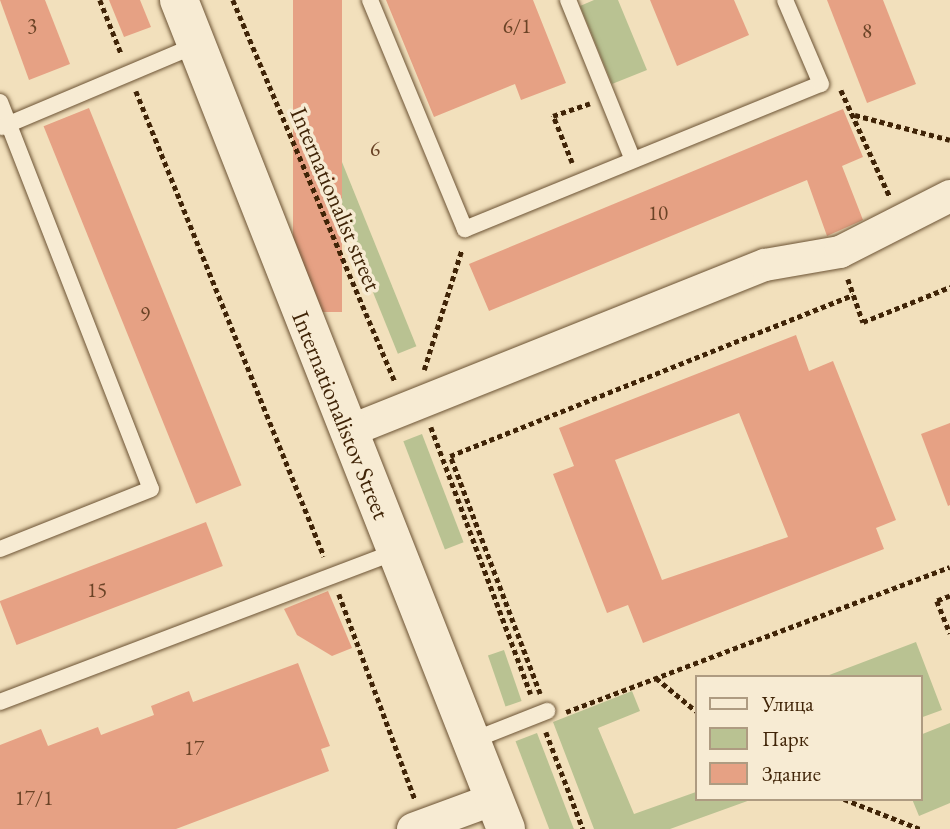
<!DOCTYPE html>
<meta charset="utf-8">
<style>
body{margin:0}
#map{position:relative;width:950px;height:829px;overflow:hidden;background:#f2e0bc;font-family:"EB Garamond",serif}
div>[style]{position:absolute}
.green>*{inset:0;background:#b9c292;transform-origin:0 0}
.building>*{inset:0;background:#e6a184;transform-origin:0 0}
.path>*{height:4.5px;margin-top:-2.25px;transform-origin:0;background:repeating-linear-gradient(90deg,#402407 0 5px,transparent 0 8.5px)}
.roads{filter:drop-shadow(0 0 2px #6c5334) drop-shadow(0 0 2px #6c5334)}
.service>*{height:16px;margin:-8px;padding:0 8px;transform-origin:8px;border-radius:8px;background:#f7ebd3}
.minor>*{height:32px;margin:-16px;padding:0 16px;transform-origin:16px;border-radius:16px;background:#f7ebd3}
.tertiary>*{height:38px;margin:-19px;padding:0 19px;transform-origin:19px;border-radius:19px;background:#f7ebd3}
span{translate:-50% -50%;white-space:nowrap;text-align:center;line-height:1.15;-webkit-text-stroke:7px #f7ebd3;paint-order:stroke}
.number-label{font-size:21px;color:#6a4326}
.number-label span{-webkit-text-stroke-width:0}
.street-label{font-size:24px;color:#402407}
.legend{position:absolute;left:695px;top:675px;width:228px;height:126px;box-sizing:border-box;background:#f7ebd3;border:2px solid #ae9b81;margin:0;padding:9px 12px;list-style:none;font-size:21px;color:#402407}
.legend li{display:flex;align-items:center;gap:14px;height:35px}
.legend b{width:35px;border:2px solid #ae9b81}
</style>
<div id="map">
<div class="green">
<i style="clip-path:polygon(594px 0,618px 0,647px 70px,612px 84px,580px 6px)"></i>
<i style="left:325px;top:120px;width:244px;height:20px;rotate:68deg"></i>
<i style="left:422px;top:434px;width:116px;height:20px;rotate:69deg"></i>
<i style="clip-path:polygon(916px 642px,942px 710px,920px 718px,920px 677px,824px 677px)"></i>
<i style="left:504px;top:650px;width:54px;height:17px;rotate:71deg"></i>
<i style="clip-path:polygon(632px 691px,640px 711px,598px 728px,634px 814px,696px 792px,696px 799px,753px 799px,670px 829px,594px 829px,553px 722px)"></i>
<i style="clip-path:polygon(950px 723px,950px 803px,919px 816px,912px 799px,920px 799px,920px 735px)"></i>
<i style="left:537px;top:733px;width:103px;height:23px;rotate:69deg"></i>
</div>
<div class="building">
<i style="clip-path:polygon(0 0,45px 0,70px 64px,29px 80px)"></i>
<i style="clip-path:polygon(109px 0,140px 0,151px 27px,124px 37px)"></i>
<i style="left:293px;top:0;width:49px;height:312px"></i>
<i style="clip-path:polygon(386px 0,533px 0,566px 83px,521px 100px,515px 84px,434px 117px)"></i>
<i style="clip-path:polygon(650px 0,734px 0,749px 35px,677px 66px)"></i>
<i style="clip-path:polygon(827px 0,883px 0,916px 84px,867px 103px)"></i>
<i style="left:89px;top:108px;width:407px;height:49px;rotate:68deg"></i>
<i style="clip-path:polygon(843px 109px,863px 157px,842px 166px,863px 220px,827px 236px,807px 180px,489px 311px,469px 264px)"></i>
<i style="clip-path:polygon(evenodd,796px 335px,809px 371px,833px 361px,896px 520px,876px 528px,884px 549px,643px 643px,628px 605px,607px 613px,553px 474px,574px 466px,559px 428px,796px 335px,739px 413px,788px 537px,662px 580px,615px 460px,739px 413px)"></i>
<i style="clip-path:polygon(950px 423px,950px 505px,948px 506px,921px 434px)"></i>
<i style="left:206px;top:522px;width:47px;height:221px;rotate:69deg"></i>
<i style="clip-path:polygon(328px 591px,352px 648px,332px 656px,297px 635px,284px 609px)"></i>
<i style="clip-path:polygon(298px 663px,330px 746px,321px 749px,329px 771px,176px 829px,0 829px,0 745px,41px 729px,48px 746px,98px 727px,101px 735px,154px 715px,151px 706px,189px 691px,193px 702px)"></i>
</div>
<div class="path">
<i style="left:100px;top:0;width:57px;rotate:68.4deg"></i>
<i style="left:233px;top:0;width:415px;rotate:67deg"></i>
<i style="left:841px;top:90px;width:118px;rotate:65.4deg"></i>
<i style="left:136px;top:91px;width:502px;rotate:67.99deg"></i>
<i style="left:855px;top:115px;width:98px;rotate:14.7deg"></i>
<i style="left:572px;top:163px;width:51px;rotate:-112deg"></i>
<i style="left:553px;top:116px;width:39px;rotate:-19deg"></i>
<i style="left:848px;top:279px;width:46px;rotate:70.8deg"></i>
<i style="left:863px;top:322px;width:94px;rotate:-21.9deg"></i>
<i style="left:424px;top:370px;width:127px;rotate:-72.6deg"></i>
<i style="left:431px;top:427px;width:285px;rotate:69.5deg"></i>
<i style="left:339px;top:594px;width:219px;rotate:69.7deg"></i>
<i style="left:950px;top:596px;width:14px;rotate:159deg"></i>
<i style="left:937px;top:601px;width:35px;rotate:68deg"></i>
<i style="left:656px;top:678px;width:52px;rotate:39.5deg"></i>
<i style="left:540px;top:694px;width:254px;rotate:-110.7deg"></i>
<i style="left:450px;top:456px;width:434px;rotate:-21.8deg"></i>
<i style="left:566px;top:712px;width:410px;rotate:-20.7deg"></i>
<i style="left:546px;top:732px;width:104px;rotate:69.1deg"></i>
<i style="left:844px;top:799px;width:82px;rotate:21.5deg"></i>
</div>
<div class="roads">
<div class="service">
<i style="left:370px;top:0;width:248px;rotate:67.5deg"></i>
<i style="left:465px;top:229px;width:384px;rotate:-22.2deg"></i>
<i style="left:821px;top:84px;width:91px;rotate:-113.2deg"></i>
<i style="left:568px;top:0;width:170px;rotate:67.9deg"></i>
<i style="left:0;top:102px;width:415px;rotate:68.7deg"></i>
<i style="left:151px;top:489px;width:162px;rotate:158.3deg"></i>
<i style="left:2px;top:127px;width:211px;rotate:-22.9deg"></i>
<i style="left:0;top:702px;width:423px;rotate:-20.8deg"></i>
<i style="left:471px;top:741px;width:82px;rotate:-21.5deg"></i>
</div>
<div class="minor">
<i style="left:347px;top:432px;width:450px;rotate:-21.8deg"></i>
<i style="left:765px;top:265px;width:76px;rotate:-9.8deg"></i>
<i style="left:840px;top:252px;width:123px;rotate:-27deg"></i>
<i style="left:413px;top:829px;width:86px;rotate:-20.3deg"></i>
</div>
<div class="tertiary">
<i style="left:179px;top:0;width:891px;rotate:68.47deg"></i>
</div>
</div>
<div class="number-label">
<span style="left:32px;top:26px">3</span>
<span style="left:517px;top:26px">6/1</span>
<span style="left:867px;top:31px">8</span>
<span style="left:375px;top:149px">6</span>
<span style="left:658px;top:213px">10</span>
<span style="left:145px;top:314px">9</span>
<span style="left:97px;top:590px">15</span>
<span style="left:194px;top:748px">17</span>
<span style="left:34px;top:798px">17/1</span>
</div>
<div class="street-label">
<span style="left:336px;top:199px;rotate:67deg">Internationalist street</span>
<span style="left:341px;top:415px;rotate:68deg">Internationalistov Street</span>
</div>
<ul class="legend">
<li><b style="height:9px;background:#f7ebd3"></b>Улица</li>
<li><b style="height:19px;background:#b9c292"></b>Парк</li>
<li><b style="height:19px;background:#e6a184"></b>Здание</li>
</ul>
</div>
